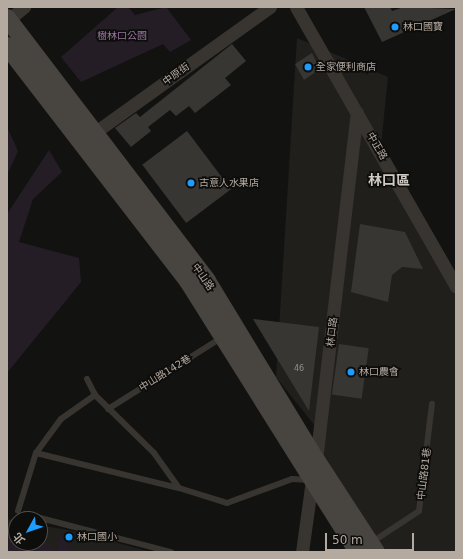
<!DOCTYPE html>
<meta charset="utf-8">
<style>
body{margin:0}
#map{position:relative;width:463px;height:559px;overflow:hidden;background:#121211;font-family:"DejaVu Sans","Noto Sans TC",sans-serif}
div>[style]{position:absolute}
.built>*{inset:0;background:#201f1c}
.green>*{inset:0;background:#241d26}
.building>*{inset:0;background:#383633;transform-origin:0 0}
.lane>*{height:6px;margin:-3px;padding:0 3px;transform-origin:3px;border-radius:3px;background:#383531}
.street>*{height:13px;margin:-6.5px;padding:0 6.5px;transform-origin:6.5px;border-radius:6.5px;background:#383531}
.secondary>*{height:18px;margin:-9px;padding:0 9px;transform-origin:9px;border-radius:9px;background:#48443f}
.dots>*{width:11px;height:11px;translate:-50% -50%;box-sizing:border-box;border:2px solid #0d0d0c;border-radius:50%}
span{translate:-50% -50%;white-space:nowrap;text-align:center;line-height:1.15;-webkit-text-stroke:3.5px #0d0d0c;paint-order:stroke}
.number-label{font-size:8px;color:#968d85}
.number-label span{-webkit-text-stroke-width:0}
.poi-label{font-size:10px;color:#b5aaa0}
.left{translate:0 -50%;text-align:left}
.park-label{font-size:10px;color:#9a75a2}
.street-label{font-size:10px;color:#b5aaa0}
.district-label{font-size:14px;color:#d0c9c2;font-weight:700}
.frame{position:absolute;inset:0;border:8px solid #b5aaa0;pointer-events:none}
.north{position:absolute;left:8px;top:511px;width:40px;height:40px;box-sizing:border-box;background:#0d0d0c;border:1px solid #504c47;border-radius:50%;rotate:230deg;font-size:11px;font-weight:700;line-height:16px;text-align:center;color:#b5aaa0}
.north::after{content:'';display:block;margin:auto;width:14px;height:18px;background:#1c9dff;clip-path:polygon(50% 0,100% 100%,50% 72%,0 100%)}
.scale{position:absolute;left:325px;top:533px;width:89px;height:18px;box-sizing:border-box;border:2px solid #b5aaa0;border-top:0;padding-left:5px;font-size:12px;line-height:14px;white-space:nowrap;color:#b5aaa0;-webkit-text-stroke:3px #0d0d0c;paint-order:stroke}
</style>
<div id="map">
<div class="built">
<i style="clip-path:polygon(297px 38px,388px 77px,380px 156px,456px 292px,456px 552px,386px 552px,321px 456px,323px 436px,276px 377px)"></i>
<i style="clip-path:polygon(7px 519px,16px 521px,16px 543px,40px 543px,40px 525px,78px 532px,151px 552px,7px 552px)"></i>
</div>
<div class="green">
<i style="clip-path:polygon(118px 7px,128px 7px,135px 15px,166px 7px,191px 40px,170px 52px,163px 44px,81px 82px,61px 57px)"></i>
<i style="clip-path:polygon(7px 127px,18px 151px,7px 175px)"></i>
<i style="clip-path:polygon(49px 150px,62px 172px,33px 199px,19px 242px,79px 258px,81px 282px,7px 373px,7px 214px)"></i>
<i style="clip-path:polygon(7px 529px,16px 529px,16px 543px,40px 543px,40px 536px,56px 552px,7px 552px)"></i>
<i style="clip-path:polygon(60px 534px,72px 539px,68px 552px,56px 552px)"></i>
</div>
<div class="building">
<i style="clip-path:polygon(364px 7px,390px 7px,392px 11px,404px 7px,456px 9px,382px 42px)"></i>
<i style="clip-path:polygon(232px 44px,246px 61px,225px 78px,231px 85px,195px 113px,189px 106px,176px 116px,170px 110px,148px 127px,151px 131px,131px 147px,115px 128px,136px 113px,140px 117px)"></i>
<i style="clip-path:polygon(312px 53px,320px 69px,304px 80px,295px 64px)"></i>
<i style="left:187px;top:131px;width:73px;height:56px;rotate:53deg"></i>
<i style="clip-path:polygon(360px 224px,405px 232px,423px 269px,402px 267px,392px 275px,388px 302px,351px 292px)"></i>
<i style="clip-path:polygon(253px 319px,319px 327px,309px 411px)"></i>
<i style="left:339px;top:344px;width:30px;height:51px;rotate:8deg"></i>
</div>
<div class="lane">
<i style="left:87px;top:379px;width:18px;rotate:63deg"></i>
<i style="left:95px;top:395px;width:83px;rotate:44.5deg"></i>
<i style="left:154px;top:453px;width:43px;rotate:54.5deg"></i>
<i style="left:108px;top:409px;width:133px;rotate:-32.1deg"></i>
<i style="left:36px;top:453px;width:147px;rotate:13.8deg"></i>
<i style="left:179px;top:488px;width:50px;rotate:17.4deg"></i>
<i style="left:227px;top:503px;width:69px;rotate:-20.3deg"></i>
<i style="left:292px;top:479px;width:18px;rotate:3deg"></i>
<i style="left:18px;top:511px;width:61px;rotate:-72.8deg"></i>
<i style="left:36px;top:453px;width:42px;rotate:-53.7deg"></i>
<i style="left:61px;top:419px;width:42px;rotate:-35.2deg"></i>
<i style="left:25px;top:514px;width:151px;rotate:14.6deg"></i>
<i style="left:372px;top:542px;width:56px;rotate:-33.4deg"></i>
<i style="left:419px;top:511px;width:108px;rotate:-83.1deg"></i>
</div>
<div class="street">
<i style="left:296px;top:7px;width:322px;rotate:60.2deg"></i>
<i style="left:8px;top:20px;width:21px;rotate:-39deg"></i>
<i style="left:87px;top:138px;width:225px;rotate:-35.6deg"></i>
<i style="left:316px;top:460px;width:350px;rotate:-83.3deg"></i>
<i style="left:302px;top:552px;width:73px;rotate:-82.1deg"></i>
</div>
<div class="secondary">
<i style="left:7px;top:18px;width:330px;rotate:52.7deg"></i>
<i style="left:207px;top:281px;width:210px;rotate:58.7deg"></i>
<i style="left:316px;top:460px;width:110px;rotate:56.9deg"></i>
<i style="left:7px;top:46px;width:297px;rotate:52.4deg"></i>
<i style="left:188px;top:281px;width:320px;rotate:57.9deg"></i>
</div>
<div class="dots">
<i style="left:395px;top:27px;background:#1c9dff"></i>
<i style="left:308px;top:67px;background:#1c9dff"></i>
<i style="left:191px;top:183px;background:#1c9dff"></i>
<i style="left:351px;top:372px;background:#1c9dff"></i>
<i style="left:69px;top:537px;background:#1c9dff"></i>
</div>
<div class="number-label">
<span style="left:299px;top:369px">46</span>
</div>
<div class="poi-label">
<span class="left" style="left:403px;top:27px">林口國寶</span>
<span class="left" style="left:316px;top:67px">全家便利商店</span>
<span class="left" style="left:199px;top:183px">古意人水果店</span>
<span class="left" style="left:359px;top:372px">林口農會</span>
<span class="left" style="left:77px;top:537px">林口國小</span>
</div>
<div class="park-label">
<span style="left:122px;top:36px">樹林口公園</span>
</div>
<div class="street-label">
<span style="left:176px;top:74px;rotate:-36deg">中原街</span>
<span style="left:377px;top:146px;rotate:60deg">中正路</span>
<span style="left:203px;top:277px;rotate:55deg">中山路</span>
<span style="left:332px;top:332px;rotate:-83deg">林口路</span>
<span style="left:165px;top:373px;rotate:-32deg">中山路142巷</span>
<span style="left:424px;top:474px;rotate:-83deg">中山路81巷</span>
</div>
<div class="district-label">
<span style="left:389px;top:180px">林口區</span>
</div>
<div class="frame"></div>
<div class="north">北</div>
<div class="scale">50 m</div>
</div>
